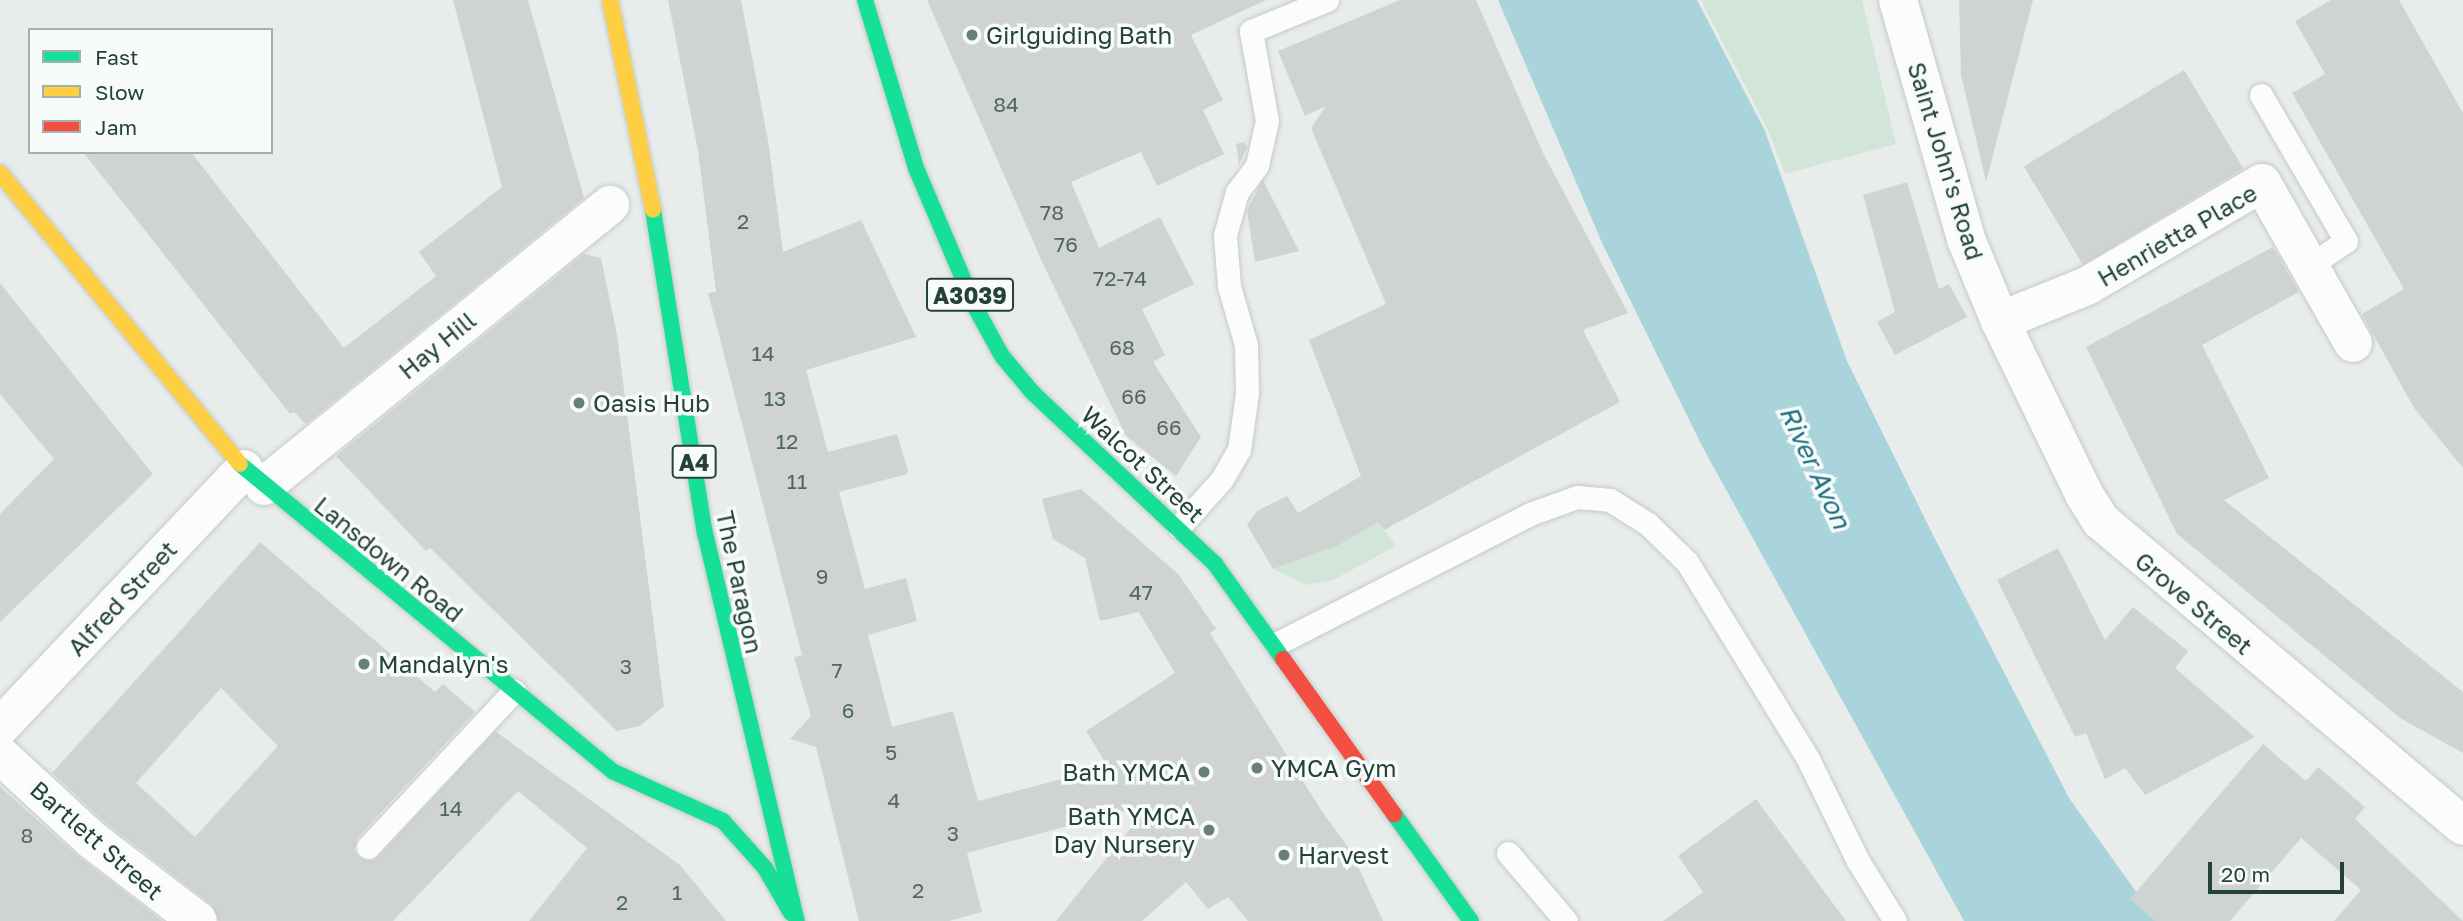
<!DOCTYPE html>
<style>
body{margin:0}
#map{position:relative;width:2463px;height:921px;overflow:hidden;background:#e8edeb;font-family:"Golos Text",sans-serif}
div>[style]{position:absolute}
.green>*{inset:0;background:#d1e6d8}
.water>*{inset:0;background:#a9d4db}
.building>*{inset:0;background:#cfd4d2;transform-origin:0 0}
.roads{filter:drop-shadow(0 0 2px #c5cac8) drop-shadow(0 0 2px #c5cac8)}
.lane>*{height:23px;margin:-11.5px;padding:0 11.5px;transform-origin:11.5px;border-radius:11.5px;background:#fcfcfc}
.street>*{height:38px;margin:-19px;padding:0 19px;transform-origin:19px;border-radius:19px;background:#fcfcfc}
.fast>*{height:16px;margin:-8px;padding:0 8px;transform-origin:8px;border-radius:8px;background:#16e098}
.slow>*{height:16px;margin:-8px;padding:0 8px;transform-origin:8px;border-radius:8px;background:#ffcf43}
.jam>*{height:16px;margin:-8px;padding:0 8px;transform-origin:8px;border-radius:8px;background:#f24e42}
.dots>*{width:19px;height:19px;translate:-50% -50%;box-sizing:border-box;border:4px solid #f7fbf9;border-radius:50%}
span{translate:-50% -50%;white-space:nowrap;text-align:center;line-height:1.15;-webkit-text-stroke:7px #f7fbf9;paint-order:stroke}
.number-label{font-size:21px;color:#506761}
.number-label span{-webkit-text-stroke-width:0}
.shield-label span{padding:2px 5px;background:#f7fbf9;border:2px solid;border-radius:5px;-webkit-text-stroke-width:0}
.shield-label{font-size:23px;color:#24423a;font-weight:700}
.poi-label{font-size:24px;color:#24423a}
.left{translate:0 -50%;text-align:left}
.right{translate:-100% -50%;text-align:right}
.street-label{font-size:24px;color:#24423a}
.water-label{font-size:26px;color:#1c6f80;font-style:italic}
.legend{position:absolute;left:28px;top:28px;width:245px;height:126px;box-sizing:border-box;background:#f7fbf9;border:2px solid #a3b1ad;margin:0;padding:9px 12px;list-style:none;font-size:21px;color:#24423a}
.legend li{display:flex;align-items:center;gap:14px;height:35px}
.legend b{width:35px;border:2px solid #a3b1ad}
.scale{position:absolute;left:2208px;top:862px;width:136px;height:32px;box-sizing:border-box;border:4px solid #24423a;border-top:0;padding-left:9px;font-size:21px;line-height:24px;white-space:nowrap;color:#24423a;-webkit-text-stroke:5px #f7fbf9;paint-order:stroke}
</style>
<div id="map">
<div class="green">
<i style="clip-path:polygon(1701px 0,1862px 0,1896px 144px,1785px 174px,1768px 130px)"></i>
<i style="clip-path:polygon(1378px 522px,1396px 546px,1333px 580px,1307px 585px,1273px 569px,1337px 546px)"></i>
</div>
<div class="water">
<i style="clip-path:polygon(1498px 0,1697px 0,1765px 131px,1847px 361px,1933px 535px,2069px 798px,2157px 921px,1964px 921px,1702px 446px,1603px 245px)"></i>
</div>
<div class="building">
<i style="clip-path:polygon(453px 0,528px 0,584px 198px,306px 424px,294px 412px,290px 414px,83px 152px,191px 152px,344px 348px,436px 276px,419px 252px,502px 187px)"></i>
<i style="clip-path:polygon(668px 0,741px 0,768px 140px,783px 252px,861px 220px,916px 337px,806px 370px,828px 452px,897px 434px,908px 470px,907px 474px,839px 492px,865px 589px,906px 578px,917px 621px,868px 635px,892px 727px,953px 711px,978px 801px,1108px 767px,1086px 731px,1175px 673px,1139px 612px,1100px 621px,1085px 558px,1053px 539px,1042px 499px,1081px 489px,1179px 575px,1216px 629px,1210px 633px,1323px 813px,1351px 851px,1383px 921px,1248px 921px,1228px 897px,1208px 909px,1186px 882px,1142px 921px,1056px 921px,1150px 804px,967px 853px,982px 912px,949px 921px,859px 921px,816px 747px,790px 739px,811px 716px,794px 657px,802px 655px,708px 293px,716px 292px,698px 151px)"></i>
<i style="clip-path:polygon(927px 0,1266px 0,1191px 35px,1223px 100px,1203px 110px,1224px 154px,1157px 186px,1141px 152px,1071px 182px,1099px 248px,1160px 217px,1194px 284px,1142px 309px,1165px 355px,1153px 362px,1201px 437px,1176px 476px,1126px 436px,1044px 266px)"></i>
<i style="clip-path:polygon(1400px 0,1476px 0,1543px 153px,1628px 313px,1583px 330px,1620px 402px,1384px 530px,1378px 522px,1337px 546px,1273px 569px,1247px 525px,1257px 511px,1287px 496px,1298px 513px,1361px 476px,1309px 340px,1386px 304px,1311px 128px,1326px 106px,1305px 116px,1278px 51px)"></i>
<i style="clip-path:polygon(1959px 0,2033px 0,1986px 182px,1961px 75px)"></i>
<i style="clip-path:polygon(2331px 0,2399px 0,2463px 113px,2463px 468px,2414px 408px,2362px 314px,2404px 289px,2292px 93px,2325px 74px,2295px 21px)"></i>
<i style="left:2184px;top:70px;width:115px;height:187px;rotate:59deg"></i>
<i style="clip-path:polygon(1244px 142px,1247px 147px,1239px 165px,1236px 144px)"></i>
<i style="clip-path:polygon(1263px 180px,1299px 251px,1255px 262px,1247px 210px)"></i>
<i style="clip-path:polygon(1907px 182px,1939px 289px,1949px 284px,1967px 317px,1895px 355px,1877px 322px,1895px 312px,1863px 195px)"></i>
<i style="clip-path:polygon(2273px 247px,2299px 292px,2202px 345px,2269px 478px,2224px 500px,2463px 692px,2463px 753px,2400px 718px,2177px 534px,2086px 347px)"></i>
<i style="clip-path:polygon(584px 254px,601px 258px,617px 335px,664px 706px,640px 726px,617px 731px,430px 548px,426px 551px,336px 456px)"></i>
<i style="clip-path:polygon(0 283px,153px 474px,0 622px,0 514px,54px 459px,0 394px)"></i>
<i style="clip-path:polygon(evenodd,260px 542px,435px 692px,443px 684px,475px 712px,358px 837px,354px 850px,359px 858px,371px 861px,378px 857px,495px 731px,680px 865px,726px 921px,529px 921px,587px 848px,518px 791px,393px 921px,219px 921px,211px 904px,106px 823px,52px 773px,260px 542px,221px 688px,278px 746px,195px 837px,136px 783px,221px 688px)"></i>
<i style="clip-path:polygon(2058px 548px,2105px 640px,2133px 607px,2188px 651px,2175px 668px,2255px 737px,2145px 795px,2125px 768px,2105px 779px,2086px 733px,2075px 737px,1997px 580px)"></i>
<i style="clip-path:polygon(2263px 744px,2306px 781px,2318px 767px,2365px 807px,2355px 819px,2463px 921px,2334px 921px,2361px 890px,2301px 838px,2230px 921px,2155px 921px,2130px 899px)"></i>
<i style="clip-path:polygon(0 787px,79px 857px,162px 921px,0 921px)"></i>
<i style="clip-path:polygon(1756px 799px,1846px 921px,1663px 921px,1703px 892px,1678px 856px)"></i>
</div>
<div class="roads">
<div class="lane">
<i style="left:2261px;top:95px;width:169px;rotate:59.8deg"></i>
<i style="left:2346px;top:241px;width:45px;rotate:146deg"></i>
<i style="left:1179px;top:527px;width:64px;rotate:-48.1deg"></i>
<i style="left:1222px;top:479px;width:34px;rotate:-60deg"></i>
<i style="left:1239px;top:450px;width:58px;rotate:-82deg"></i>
<i style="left:1247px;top:393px;width:48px;rotate:-91.2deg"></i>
<i style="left:1246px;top:345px;width:61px;rotate:-106.1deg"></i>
<i style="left:1229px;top:286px;width:51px;rotate:-94.5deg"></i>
<i style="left:1225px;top:235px;width:45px;rotate:-74.4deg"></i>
<i style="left:1237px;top:192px;width:34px;rotate:-53deg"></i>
<i style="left:1257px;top:165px;width:45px;rotate:-77.2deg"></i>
<i style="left:1267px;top:121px;width:91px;rotate:-100.1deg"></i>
<i style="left:1251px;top:31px;width:82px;rotate:-22.2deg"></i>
<i style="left:1276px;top:644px;width:285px;rotate:-27.1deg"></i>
<i style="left:1530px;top:514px;width:50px;rotate:-19.9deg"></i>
<i style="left:1577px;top:497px;width:33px;rotate:5deg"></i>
<i style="left:1610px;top:500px;width:45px;rotate:32.3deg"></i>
<i style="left:1648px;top:524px;width:54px;rotate:44.3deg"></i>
<i style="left:1687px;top:562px;width:231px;rotate:58.4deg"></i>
<i style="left:1808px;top:759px;width:114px;rotate:63.9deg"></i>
<i style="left:1858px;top:861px;width:70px;rotate:58.3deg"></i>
<i style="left:368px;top:847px;width:214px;rotate:-46.9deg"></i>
<i style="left:1508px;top:853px;width:89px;rotate:49.5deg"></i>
</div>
<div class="street">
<i style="left:1898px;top:0;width:248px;rotate:74.1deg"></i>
<i style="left:1966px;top:239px;width:89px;rotate:67.5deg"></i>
<i style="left:2000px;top:321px;width:192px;rotate:64.1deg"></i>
<i style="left:2084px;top:494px;width:32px;rotate:58deg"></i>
<i style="left:2101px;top:521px;width:473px;rotate:40.1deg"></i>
<i style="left:2000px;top:321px;width:94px;rotate:-21.9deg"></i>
<i style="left:2087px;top:286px;width:203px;rotate:-30.5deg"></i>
<i style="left:2262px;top:183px;width:184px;rotate:60.4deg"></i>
<i style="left:264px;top:486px;width:446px;rotate:-39.1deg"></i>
<i style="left:0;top:727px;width:355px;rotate:-46.6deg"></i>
<i style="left:0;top:755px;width:125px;rotate:42.7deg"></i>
<i style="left:92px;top:840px;width:133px;rotate:37.4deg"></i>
</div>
<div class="fast">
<i style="left:865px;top:0;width:176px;rotate:73.1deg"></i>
<i style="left:916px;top:168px;width:151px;rotate:67deg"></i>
<i style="left:975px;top:307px;width:56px;rotate:61.1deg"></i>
<i style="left:1002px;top:356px;width:48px;rotate:50deg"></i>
<i style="left:1033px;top:393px;width:250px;rotate:43.2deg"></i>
<i style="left:1215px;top:564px;width:117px;rotate:54.4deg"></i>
<i style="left:653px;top:210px;width:327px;rotate:80.9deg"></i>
<i style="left:705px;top:533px;width:399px;rotate:76.7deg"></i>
<i style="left:240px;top:464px;width:484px;rotate:39.5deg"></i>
<i style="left:614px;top:772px;width:120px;rotate:24.2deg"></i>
<i style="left:723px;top:821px;width:63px;rotate:48.2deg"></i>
<i style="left:765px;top:868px;width:52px;rotate:60deg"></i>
<i style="left:1394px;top:814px;width:132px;rotate:54.3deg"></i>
</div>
<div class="slow">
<i style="left:610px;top:0;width:214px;rotate:78.4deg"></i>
<i style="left:0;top:173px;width:377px;rotate:50.5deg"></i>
</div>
<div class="jam">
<i style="left:1283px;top:659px;width:191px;rotate:54.4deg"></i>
</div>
</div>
<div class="dots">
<i style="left:972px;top:35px;background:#697e78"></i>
<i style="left:579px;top:403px;background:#697e78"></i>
<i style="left:364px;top:664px;background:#697e78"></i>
<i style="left:1257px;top:768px;background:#697e78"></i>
<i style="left:1204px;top:772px;background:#697e78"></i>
<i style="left:1209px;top:830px;background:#697e78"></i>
<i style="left:1284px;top:855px;background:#697e78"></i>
</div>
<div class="number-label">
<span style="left:1006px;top:104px">84</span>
<span style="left:1052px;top:212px">78</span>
<span style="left:743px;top:221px">2</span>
<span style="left:1066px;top:244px">76</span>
<span style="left:1120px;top:278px">72-74</span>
<span style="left:1122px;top:347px">68</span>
<span style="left:763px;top:353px">14</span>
<span style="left:1134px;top:396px">66</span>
<span style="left:775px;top:398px">13</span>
<span style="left:1169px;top:427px">66</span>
<span style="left:787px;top:441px">12</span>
<span style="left:797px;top:481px">11</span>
<span style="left:822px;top:576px">9</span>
<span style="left:1141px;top:592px">47</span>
<span style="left:626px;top:666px">3</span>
<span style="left:837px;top:670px">7</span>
<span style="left:848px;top:710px">6</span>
<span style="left:891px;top:752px">5</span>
<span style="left:894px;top:800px">4</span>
<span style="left:451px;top:808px">14</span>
<span style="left:953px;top:833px">3</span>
<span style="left:27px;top:835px">8</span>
<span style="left:918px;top:890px">2</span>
<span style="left:677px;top:892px">1</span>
<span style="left:622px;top:902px">2</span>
</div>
<div class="shield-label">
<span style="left:970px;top:295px">A3039</span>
<span style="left:694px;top:462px">A4</span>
</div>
<div class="poi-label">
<span class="left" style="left:986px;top:35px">Girlguiding Bath</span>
<span class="left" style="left:593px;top:403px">Oasis Hub</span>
<span class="left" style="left:378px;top:664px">Mandalyn's</span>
<span class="left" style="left:1271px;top:768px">YMCA Gym</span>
<span class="right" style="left:1190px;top:772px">Bath YMCA</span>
<span class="right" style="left:1195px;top:830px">Bath YMCA<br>Day Nursery</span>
<span class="left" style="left:1298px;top:855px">Harvest</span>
</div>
<div class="street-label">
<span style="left:1946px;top:161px;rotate:73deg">Saint John's Road</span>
<span style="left:2177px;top:235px;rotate:-30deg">Henrietta Place</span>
<span style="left:437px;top:345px;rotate:-39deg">Hay Hill</span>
<span style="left:1143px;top:464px;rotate:43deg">Walcot Street</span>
<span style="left:389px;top:559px;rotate:39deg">Lansdown Road</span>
<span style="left:740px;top:582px;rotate:78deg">The Paragon</span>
<span style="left:122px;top:598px;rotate:-47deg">Alfred Street</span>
<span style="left:2194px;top:603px;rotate:40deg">Grove Street</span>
<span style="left:97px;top:840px;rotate:41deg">Bartlett Street</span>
</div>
<div class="water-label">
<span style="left:1815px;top:467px;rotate:65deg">River Avon</span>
</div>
<ul class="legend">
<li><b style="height:9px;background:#16e098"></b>Fast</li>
<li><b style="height:9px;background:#ffcf43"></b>Slow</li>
<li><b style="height:9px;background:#f24e42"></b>Jam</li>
</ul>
<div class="scale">20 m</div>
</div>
